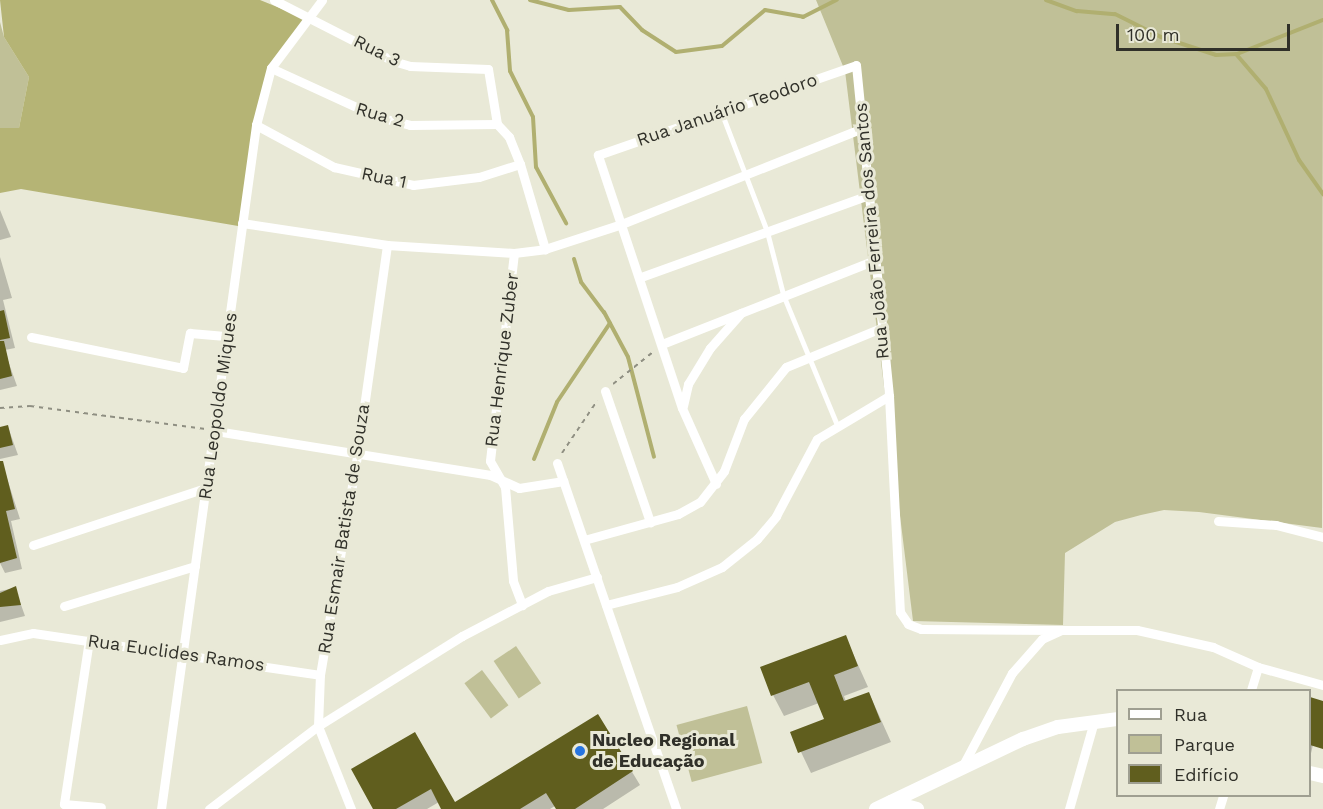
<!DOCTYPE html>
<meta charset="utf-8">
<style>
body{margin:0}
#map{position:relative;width:1323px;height:809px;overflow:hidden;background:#e9e9d7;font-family:"Work Sans",sans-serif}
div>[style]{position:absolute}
.green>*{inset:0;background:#c0c097;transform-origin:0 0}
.forest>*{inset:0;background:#b5b475}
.shadow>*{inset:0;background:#0003;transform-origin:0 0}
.stream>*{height:4px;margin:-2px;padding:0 2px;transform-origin:2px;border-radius:2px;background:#b0af70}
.building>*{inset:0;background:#605e1e}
.path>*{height:2px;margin-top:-1px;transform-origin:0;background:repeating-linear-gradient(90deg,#8f8f82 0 4.5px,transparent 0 9px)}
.lane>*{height:4.5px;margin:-2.25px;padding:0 2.25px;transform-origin:2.25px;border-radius:2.25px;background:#fff}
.street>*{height:9px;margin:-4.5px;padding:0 4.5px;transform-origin:4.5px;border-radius:4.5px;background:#fff}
.secondary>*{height:14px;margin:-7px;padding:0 7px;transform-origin:7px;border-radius:7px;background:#fff}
.dots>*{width:16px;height:16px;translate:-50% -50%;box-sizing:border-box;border:3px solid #e9e9d7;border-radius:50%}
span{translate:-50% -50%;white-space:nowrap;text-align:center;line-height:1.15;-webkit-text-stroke:6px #e9e9d7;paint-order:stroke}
.street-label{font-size:18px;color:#303029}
.poi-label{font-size:18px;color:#303029;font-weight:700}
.left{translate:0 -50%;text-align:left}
.legend{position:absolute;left:1116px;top:689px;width:195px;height:108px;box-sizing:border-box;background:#e9e9d7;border:2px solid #9f9f91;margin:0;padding:8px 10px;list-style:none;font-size:18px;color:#303029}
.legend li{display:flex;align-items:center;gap:12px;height:30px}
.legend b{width:30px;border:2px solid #9f9f91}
.scale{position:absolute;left:1116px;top:24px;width:174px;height:27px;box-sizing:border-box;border:3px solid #303029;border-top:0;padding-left:8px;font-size:18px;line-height:21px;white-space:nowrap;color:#303029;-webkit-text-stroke:4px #e9e9d7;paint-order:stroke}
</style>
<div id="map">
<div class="green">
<i style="clip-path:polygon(816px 0,1323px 0,1322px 528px,1199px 512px,1164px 510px,1141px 515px,1115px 522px,1065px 553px,1063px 625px,913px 621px,845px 71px)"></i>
<i style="clip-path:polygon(0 22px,4px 37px,29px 77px,19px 128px,0 128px)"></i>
<i style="left:516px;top:646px;width:45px;height:27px;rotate:56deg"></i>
<i style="left:482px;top:670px;width:44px;height:22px;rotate:53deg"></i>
<i style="left:747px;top:706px;width:59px;height:73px;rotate:75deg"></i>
</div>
<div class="forest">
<i style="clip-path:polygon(0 0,260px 0,307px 19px,270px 68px,244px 227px,21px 189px,0 193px,0 128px,19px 128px,29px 77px,4px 37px)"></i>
</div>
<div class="shadow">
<i style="clip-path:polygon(0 210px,11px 237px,0 240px)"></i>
<i style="clip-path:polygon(0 257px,12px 298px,3px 300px,15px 348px,0 351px)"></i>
<i style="clip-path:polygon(7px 358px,17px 386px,0 390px,0 360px)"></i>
<i style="clip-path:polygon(8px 427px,18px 455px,0 459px,0 429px)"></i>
<i style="clip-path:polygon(6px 475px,20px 519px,11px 521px,22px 569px,5px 573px,0 563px,0 477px)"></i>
<i style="clip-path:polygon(15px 588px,25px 616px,0 622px,0 591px)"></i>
<i style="clip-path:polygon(845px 636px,868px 687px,844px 696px,846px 702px,869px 693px,891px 742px,811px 773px,792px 733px,826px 720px,819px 703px,784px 716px,773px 695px)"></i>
<i style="left:1310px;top:700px;width:13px;height:53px;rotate:13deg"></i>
<i style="clip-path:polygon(598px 716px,640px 785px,603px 809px,557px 809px,555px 806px,550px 809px,443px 809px,439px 802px,427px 809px,375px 809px,414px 734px,455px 804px)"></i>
</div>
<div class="stream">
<i style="left:492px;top:0;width:34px;rotate:63deg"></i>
<i style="left:507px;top:30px;width:41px;rotate:85.8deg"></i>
<i style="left:510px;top:71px;width:51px;rotate:63.4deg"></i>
<i style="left:533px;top:117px;width:50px;rotate:86.6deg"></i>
<i style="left:536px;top:167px;width:64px;rotate:61.8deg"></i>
<i style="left:530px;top:0;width:40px;rotate:14.4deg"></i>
<i style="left:569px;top:10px;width:51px;rotate:-3.4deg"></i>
<i style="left:620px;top:7px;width:32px;rotate:46deg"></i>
<i style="left:642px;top:30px;width:40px;rotate:32.9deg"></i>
<i style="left:676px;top:52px;width:46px;rotate:-7.4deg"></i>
<i style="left:722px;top:46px;width:56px;rotate:-39.9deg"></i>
<i style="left:765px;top:10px;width:39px;rotate:10deg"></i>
<i style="left:803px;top:17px;width:38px;rotate:-27deg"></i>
<i style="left:1046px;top:0;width:33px;rotate:20deg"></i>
<i style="left:1077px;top:11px;width:38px;rotate:5deg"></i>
<i style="left:1115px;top:14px;width:51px;rotate:26.6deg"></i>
<i style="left:1161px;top:37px;width:58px;rotate:18.1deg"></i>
<i style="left:1216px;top:55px;width:21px;rotate:-3deg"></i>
<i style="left:1237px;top:54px;width:92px;rotate:-21.6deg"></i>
<i style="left:1236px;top:54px;width:46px;rotate:49.4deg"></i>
<i style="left:1266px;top:89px;width:78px;rotate:65.1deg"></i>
<i style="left:1299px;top:160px;width:42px;rotate:54.8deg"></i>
<i style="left:574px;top:259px;width:24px;rotate:73deg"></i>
<i style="left:581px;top:282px;width:38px;rotate:53deg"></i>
<i style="left:604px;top:312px;width:51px;rotate:61.9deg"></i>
<i style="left:628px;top:357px;width:103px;rotate:75.4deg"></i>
<i style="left:534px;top:459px;width:61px;rotate:-68deg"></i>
<i style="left:557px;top:402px;width:95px;rotate:-56.1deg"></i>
</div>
<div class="building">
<i style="clip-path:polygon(4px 310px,10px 338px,0 340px,0 311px)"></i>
<i style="clip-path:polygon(0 341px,4px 341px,12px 376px,0 379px)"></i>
<i style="clip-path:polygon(8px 425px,13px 445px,0 448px,0 427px)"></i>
<i style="clip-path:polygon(0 461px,3px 461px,15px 509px,6px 511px,17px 558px,0 563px)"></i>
<i style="clip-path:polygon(16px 586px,21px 605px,0 607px,0 593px)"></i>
<i style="clip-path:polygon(846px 635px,858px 666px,834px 675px,844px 701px,869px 692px,881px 722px,798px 753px,790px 732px,824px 719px,809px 682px,771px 696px,760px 667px)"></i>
<i style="clip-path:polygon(1310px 697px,1323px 701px,1323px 749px,1310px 745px)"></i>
<i style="clip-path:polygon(598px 714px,633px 771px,575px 809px,556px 809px,546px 793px,520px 809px,441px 809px,431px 789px,396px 809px,373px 809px,351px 769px,415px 732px,455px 802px)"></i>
</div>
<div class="path">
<i style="left:613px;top:384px;width:51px;rotate:-38.7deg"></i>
<i style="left:0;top:408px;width:30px;rotate:-4deg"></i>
<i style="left:30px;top:406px;width:177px;rotate:7.5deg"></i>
<i style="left:562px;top:453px;width:63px;rotate:-56.1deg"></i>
</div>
<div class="lane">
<i style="left:722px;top:113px;width:125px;rotate:69deg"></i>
<i style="left:767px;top:230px;width:68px;rotate:75.6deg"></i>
<i style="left:784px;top:296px;width:139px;rotate:67.5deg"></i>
</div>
<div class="street">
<i style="left:274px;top:0;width:134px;rotate:27.1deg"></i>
<i style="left:393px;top:61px;width:18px;rotate:16deg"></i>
<i style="left:410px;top:66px;width:78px;rotate:2.2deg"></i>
<i style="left:488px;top:69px;width:56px;rotate:80.7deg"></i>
<i style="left:497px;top:124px;width:18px;rotate:47deg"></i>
<i style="left:509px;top:137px;width:29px;rotate:68deg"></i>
<i style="left:520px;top:164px;width:89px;rotate:73.6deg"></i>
<i style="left:271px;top:68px;width:118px;rotate:24.6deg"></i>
<i style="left:378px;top:117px;width:33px;rotate:14deg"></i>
<i style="left:410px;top:125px;width:87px;rotate:-0.7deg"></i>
<i style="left:256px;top:125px;width:89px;rotate:28.3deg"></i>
<i style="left:334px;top:167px;width:81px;rotate:12.8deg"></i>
<i style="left:413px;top:185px;width:66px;rotate:-6.9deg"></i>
<i style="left:479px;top:177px;width:43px;rotate:-17.6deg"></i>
<i style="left:242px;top:223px;width:147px;rotate:8.6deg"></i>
<i style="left:387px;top:245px;width:127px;rotate:3.6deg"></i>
<i style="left:514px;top:253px;width:31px;rotate:-7deg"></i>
<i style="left:545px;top:249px;width:78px;rotate:-18deg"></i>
<i style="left:619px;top:225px;width:263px;rotate:-21.7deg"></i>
<i style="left:514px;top:253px;width:209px;rotate:96.6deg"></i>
<i style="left:490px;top:461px;width:30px;rotate:60deg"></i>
<i style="left:505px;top:487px;width:94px;rotate:85.1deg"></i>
<i style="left:513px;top:581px;width:26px;rotate:69deg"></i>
<i style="left:641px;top:277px;width:242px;rotate:-19.8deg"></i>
<i style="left:31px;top:337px;width:155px;rotate:11.5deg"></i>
<i style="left:183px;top:368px;width:36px;rotate:-79deg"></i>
<i style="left:190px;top:333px;width:38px;rotate:5deg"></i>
<i style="left:662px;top:344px;width:227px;rotate:-21.5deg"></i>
<i style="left:605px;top:391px;width:139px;rotate:71deg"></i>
<i style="left:683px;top:406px;width:23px;rotate:-77deg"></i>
<i style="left:688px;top:384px;width:42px;rotate:-58.6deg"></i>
<i style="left:710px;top:348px;width:47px;rotate:-48.5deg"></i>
<i style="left:216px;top:431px;width:278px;rotate:9.1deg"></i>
<i style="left:490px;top:475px;width:32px;rotate:24deg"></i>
<i style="left:519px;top:488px;width:45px;rotate:-9deg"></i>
<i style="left:557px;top:463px;width:366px;rotate:71deg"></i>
<i style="left:716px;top:484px;width:83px;rotate:-114.1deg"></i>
<i style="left:682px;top:408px;width:267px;rotate:-108.4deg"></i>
<i style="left:598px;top:155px;width:273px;rotate:-19.2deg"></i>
<i style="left:856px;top:65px;width:333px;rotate:84.3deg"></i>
<i style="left:889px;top:396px;width:216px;rotate:87.1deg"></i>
<i style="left:900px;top:612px;width:14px;rotate:56deg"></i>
<i style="left:908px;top:624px;width:14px;rotate:21deg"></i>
<i style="left:921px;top:629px;width:140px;rotate:0.4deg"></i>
<i style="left:1218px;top:521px;width:58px;rotate:3.9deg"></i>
<i style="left:1276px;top:525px;width:49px;rotate:14.3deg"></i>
<i style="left:584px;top:540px;width:98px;rotate:-15.5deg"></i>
<i style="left:678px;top:514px;width:25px;rotate:-29deg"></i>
<i style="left:700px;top:502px;width:39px;rotate:-52deg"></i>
<i style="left:724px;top:471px;width:56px;rotate:-69deg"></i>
<i style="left:744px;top:419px;width:67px;rotate:-51.1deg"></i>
<i style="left:786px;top:367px;width:103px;rotate:-22.3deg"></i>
<i style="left:33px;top:545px;width:184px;rotate:-18.3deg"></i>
<i style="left:606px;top:605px;width:73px;rotate:-14.2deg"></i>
<i style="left:677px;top:587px;width:49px;rotate:-24deg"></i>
<i style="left:722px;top:567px;width:45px;rotate:-38.7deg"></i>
<i style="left:757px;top:539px;width:30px;rotate:-50deg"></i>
<i style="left:776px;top:516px;width:87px;rotate:-62deg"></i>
<i style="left:817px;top:439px;width:84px;rotate:-30.8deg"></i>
<i style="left:64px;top:606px;width:137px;rotate:-17deg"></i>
<i style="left:0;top:640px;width:34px;rotate:-12deg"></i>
<i style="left:33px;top:633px;width:290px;rotate:8.3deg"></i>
<i style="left:89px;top:640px;width:166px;rotate:98.7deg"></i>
<i style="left:64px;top:804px;width:37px;rotate:5deg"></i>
<i style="left:1251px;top:690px;width:24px;rotate:-73deg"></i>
<i style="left:962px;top:767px;width:106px;rotate:-62deg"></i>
<i style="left:1012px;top:673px;width:45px;rotate:-48.6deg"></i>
<i style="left:1042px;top:639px;width:21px;rotate:-25deg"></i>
<i style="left:1061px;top:630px;width:76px"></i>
<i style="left:1137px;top:630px;width:78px;rotate:12.6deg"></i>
<i style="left:1213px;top:647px;width:49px;rotate:24deg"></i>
<i style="left:1258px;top:667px;width:67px;rotate:15.5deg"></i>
<i style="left:161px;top:809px;width:691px;rotate:-82.09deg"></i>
<i style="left:256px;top:125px;width:59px;rotate:-75.3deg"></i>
<i style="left:271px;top:68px;width:85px;rotate:-53.1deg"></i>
<i style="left:209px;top:809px;width:137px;rotate:-37.3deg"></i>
<i style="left:318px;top:726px;width:170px;rotate:-32deg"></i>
<i style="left:462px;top:636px;width:97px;rotate:-27.6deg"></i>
<i style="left:548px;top:591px;width:51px;rotate:-15.9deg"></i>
<i style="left:351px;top:809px;width:89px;rotate:-111.7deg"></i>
<i style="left:318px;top:726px;width:51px;rotate:-87.8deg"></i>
<i style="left:320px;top:675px;width:222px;rotate:-80.4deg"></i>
<i style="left:357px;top:456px;width:213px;rotate:-81.9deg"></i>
<i style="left:1069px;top:809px;width:91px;rotate:-74.1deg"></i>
<i style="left:1219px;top:809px;width:14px;rotate:-73deg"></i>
</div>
<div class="secondary">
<i style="left:1310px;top:773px;width:13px;rotate:13deg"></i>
<i style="left:891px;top:802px;width:27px;rotate:15deg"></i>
<i style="left:876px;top:809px;width:163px;rotate:-25.5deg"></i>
<i style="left:1023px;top:739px;width:37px;rotate:-19deg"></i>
<i style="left:1058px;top:727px;width:61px;rotate:-7.6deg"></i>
</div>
<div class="dots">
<i style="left:580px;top:751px;background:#2775e0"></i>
</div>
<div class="street-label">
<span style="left:377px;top:51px;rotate:26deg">Rua 3</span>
<span style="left:727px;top:110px;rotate:-19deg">Rua Januário Teodoro</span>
<span style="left:380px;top:115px;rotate:16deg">Rua 2</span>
<span style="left:384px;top:178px;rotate:12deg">Rua 1</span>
<span style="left:872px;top:231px;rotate:-95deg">Rua João Ferreira dos Santos</span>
<span style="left:502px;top:360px;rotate:-83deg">Rua Henrique Zuber</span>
<span style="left:218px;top:406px;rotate:-82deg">Rua Leopoldo Miques</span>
<span style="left:344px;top:529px;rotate:-81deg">Rua Esmair Batista de Souza</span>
<span style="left:176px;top:653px;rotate:8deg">Rua Euclides Ramos</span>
</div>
<div class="poi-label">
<span class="left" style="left:592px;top:751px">Nucleo Regional<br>de Educação</span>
</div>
<ul class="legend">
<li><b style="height:8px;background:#fff"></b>Rua</li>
<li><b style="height:16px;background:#c0c097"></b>Parque</li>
<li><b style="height:16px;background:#605e1e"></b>Edifício</li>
</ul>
<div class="scale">100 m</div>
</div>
